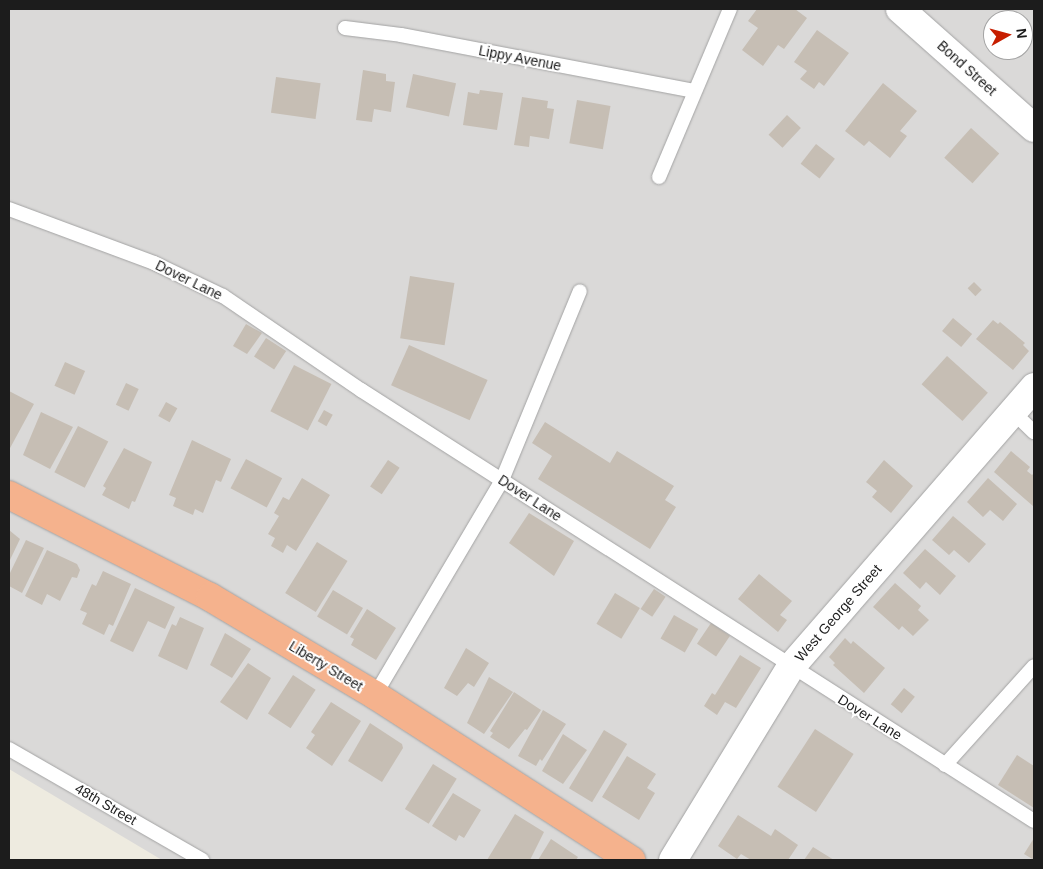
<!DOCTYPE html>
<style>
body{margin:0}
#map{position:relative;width:1043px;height:869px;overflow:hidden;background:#eeebe0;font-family:Helvetica,sans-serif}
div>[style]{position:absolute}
.residential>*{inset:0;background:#dad9d8}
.building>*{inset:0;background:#c6beb4;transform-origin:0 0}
.roads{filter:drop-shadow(0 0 1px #a3a3a3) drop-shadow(0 0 1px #a3a3a3)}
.service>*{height:14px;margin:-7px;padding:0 7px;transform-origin:7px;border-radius:7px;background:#fff}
.minor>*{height:28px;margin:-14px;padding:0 14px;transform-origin:14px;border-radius:14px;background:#fff}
.trunk>*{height:28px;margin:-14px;padding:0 14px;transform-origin:14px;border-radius:14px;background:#f5b28d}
span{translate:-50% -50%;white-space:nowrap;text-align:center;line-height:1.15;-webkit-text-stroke:4px #fff;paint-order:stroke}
.street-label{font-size:14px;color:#1c1c1c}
.frame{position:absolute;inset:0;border:10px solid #1c1c1c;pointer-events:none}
.north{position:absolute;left:983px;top:10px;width:50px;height:50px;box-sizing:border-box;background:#fff;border:1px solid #a4a4a4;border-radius:50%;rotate:83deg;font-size:14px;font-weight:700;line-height:20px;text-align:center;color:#1c1c1c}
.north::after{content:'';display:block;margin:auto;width:18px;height:22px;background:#c71e00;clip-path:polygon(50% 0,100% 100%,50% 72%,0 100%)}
</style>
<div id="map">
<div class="residential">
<i style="clip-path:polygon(evenodd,9px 9px,1034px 9px,1034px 860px,162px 860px,9px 769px,9px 9px,993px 20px,1023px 20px,1023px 50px,993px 50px,993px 20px)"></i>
</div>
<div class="building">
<i style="clip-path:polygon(757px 9px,795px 9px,807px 18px,784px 49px,778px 45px,763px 66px,742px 50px,758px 28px,748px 21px)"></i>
<i style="clip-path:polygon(817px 30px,849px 53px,824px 86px,819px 82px,814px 89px,800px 79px,807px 71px,794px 62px)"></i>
<i style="clip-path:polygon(363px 70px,386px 74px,386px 81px,395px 82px,391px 112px,374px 109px,372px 122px,356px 120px)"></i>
<i style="left:413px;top:74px;width:44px;height:34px;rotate:12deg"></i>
<i style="left:276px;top:77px;width:45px;height:36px;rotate:8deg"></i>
<i style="clip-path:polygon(883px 83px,917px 111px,900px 131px,907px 136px,890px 158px,869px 141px,864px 146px,845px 131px)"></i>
<i style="clip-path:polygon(480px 90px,503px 93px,497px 130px,463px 125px,468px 92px,479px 94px)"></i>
<i style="clip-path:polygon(522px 97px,548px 101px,547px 108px,554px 109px,549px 139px,530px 136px,529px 147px,514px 145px)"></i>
<i style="left:577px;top:100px;width:34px;height:44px;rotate:10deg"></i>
<i style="left:787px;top:115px;width:19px;height:27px;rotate:43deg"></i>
<i style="left:971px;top:128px;width:38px;height:40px;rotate:42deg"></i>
<i style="left:816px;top:144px;width:24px;height:25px;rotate:38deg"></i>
<i style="left:410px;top:276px;width:45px;height:63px;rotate:9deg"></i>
<i style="left:974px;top:282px;width:11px;height:9px;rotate:45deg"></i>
<i style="left:953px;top:318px;width:25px;height:17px;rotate:40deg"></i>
<i style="clip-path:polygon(993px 320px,998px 324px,1000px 322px,1025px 343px,1023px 345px,1029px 351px,1013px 370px,976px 339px)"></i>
<i style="clip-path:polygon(246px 324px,262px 333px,247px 354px,233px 346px)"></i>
<i style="left:266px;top:338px;width:24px;height:22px;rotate:33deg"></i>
<i style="left:409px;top:345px;width:86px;height:44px;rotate:24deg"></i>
<i style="left:947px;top:356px;width:55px;height:38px;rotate:42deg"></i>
<i style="left:65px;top:362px;width:22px;height:26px;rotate:24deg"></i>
<i style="left:294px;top:365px;width:42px;height:52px;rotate:27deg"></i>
<i style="left:126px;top:383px;width:14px;height:24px;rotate:25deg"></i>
<i style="clip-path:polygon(9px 391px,34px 404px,9px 450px)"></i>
<i style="left:166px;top:402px;width:13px;height:16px;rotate:29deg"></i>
<i style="left:324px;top:410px;width:10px;height:13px;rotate:29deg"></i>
<i style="clip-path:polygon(41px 412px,73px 427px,50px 469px,23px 455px)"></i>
<i style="clip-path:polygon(545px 422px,610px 463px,617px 451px,674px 486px,665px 500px,676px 507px,650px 549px,538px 479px,552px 456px,532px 443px)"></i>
<i style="left:78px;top:426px;width:34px;height:52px;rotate:27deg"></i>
<i style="clip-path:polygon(192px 440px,231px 459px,221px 482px,216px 480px,203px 513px,195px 509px,193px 515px,173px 506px,176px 498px,169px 495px)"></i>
<i style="clip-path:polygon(124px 448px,152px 462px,135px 502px,132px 501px,129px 509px,102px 495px,106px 488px,103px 486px)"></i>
<i style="clip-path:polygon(1011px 451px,1030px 467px,1027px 471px,1032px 475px,1034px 473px,1033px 506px,994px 472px)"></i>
<i style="left:246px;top:459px;width:41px;height:33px;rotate:28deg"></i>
<i style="left:388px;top:460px;width:14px;height:32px;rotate:34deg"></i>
<i style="clip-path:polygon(884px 460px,913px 486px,891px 513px,872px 497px,877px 491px,866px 482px)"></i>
<i style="clip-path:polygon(302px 478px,330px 495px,296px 551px,287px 545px,283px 553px,271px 546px,275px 538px,268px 534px,279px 516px,274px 513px,283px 497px,289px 500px)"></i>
<i style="clip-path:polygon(988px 478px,1017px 504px,1003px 521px,990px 510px,983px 517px,967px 502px)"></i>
<i style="clip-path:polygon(529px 513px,574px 541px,554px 576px,509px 543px)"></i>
<i style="clip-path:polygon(953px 516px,986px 544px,969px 563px,954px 550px,949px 555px,932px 540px)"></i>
<i style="clip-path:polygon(9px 530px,20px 539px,9px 562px)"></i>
<i style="clip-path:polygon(26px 540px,44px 548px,22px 593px,9px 586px,9px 575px)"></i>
<i style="left:317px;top:542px;width:36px;height:60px;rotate:32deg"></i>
<i style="clip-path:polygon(925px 549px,956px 576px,940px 595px,926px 582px,920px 589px,903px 573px)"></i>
<i style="clip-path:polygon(47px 550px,77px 564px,80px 570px,77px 578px,72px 577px,60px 601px,47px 594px,42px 605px,25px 596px)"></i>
<i style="clip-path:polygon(103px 571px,131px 584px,113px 626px,109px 624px,104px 635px,82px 624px,87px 613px,80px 610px,92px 584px,96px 586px)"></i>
<i style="clip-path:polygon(759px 574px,792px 601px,780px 615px,787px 620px,778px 632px,738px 599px)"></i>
<i style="clip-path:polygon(895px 583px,921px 606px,918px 610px,929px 620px,913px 636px,902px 626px,899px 630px,873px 607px)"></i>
<i style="clip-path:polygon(135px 588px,175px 607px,165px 629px,148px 621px,133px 652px,110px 641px)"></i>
<i style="left:654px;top:589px;width:14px;height:24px;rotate:34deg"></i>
<i style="left:333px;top:590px;width:35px;height:31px;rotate:31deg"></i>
<i style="left:615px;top:593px;width:29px;height:36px;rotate:31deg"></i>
<i style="clip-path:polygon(367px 609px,396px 628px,376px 660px,351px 645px,354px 639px,350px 637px)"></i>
<i style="left:674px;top:615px;width:28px;height:27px;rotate:30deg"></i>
<i style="clip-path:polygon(180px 617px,204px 628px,187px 670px,158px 656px,172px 624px,176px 626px)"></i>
<i style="left:711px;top:623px;width:23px;height:25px;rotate:34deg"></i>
<i style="clip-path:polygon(225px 633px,251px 649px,232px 678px,210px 665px)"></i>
<i style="clip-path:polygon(845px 638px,851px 644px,853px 641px,885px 668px,864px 693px,833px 665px,835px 663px,829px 657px)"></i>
<i style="clip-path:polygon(466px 648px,489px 663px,474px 687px,468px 683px,457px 696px,444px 688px)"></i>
<i style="clip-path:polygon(740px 655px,761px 668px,736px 708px,725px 702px,717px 715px,704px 706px,712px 693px,715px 695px)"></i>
<i style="clip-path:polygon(248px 663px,271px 678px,247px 720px,220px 702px)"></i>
<i style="left:293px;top:675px;width:27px;height:46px;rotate:33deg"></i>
<i style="clip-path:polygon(489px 677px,513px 692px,484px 734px,467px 723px)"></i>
<i style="left:904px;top:688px;width:14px;height:21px;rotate:39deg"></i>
<i style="clip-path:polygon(514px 692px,541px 710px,527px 730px,525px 729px,509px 749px,490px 737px,493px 733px,490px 731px)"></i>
<i style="clip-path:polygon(331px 702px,361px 721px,332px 766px,306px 748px,315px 735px,311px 732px)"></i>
<i style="clip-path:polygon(543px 710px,566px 724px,542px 761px,540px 759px,536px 766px,518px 756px)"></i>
<i style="clip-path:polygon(370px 723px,402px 744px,403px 748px,382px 782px,348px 761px)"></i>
<i style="left:815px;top:729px;width:46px;height:69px;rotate:33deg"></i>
<i style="left:604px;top:730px;width:27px;height:68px;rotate:31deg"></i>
<i style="clip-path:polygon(563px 734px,587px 750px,563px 784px,542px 771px)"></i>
<i style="clip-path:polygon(1017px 755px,1034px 766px,1034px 808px,998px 785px)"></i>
<i style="clip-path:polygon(627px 756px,656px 774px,647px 788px,655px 793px,639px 820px,602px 797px)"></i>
<i style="left:433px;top:764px;width:28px;height:53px;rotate:32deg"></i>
<i style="clip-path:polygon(453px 793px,481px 810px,464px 838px,459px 835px,456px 841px,432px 826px)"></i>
<i style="clip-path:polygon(515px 814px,544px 832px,530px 860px,487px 860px)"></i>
<i style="clip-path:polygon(738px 815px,771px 836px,775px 829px,798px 845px,788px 860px,751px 860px,741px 854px,737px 859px,718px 846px)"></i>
<i style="clip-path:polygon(1034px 838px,1034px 860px,1024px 854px)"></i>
<i style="clip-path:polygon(551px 839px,578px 857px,576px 860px,538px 860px)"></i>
<i style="clip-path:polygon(813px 847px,834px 860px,804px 860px)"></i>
</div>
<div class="roads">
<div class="service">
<i style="left:345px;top:28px;width:56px;rotate:7.1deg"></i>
<i style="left:401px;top:35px;width:298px;rotate:10.8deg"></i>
<i style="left:659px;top:177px;width:182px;rotate:-67.1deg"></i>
<i style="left:9px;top:209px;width:155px;rotate:20.4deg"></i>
<i style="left:154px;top:263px;width:76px;rotate:25.6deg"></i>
<i style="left:223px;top:296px;width:167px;rotate:34.3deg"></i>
<i style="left:361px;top:390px;width:799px;rotate:32.64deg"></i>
<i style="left:1013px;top:412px;width:29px;rotate:44deg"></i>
<i style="left:375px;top:695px;width:250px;rotate:-59.4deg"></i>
<i style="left:502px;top:480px;width:204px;rotate:-67.6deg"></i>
<i style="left:9px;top:749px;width:223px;rotate:29.9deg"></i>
<i style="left:945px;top:765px;width:133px;rotate:-48deg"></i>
</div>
<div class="minor">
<i style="left:900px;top:9px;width:179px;rotate:41.6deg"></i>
<i style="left:673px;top:860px;width:226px;rotate:-58.6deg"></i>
<i style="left:791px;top:667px;width:371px;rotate:-49deg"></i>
</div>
<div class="trunk">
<i style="left:9px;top:495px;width:225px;rotate:26.9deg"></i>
<i style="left:210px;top:597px;width:192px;rotate:30.7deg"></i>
<i style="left:375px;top:695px;width:305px;rotate:32.8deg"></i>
</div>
</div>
<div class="street-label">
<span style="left:520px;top:58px;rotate:11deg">Lippy Avenue</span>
<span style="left:967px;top:68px;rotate:42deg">Bond Street</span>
<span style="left:189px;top:280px;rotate:26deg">Dover Lane</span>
<span style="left:530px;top:498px;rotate:33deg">Dover Lane</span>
<span style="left:838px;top:613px;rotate:-49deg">West George Street</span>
<span style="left:326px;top:666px;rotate:31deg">Liberty Street</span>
<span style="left:870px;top:717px;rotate:32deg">Dover Lane</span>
<span style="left:106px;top:804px;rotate:30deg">48th Street</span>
</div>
<div class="frame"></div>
<div class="north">N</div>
</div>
